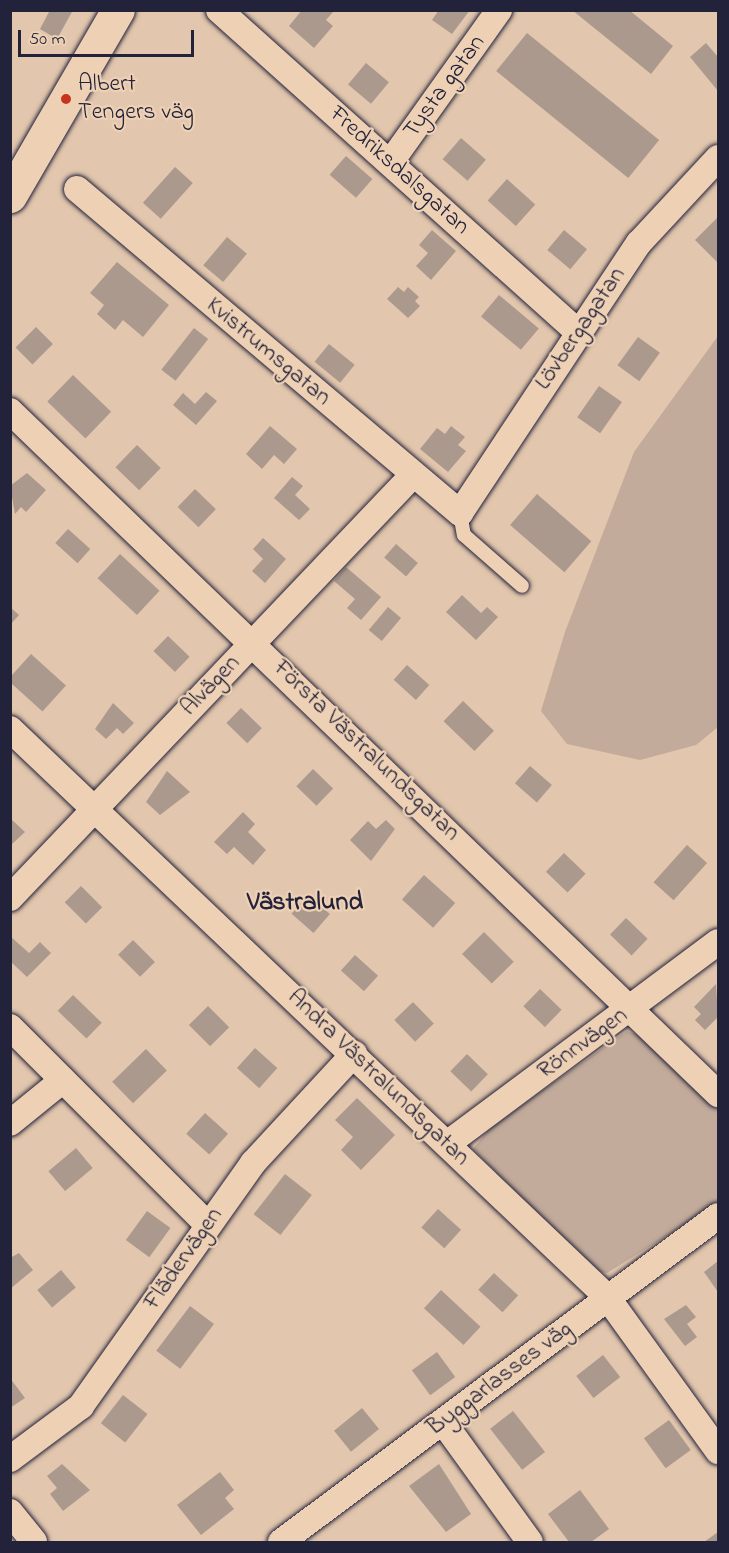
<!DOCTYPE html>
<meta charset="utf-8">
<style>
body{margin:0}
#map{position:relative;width:729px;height:1553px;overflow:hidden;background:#e2c6ad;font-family:"Indie Flower",sans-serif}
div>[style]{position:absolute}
.green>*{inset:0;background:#c2ab9a}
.building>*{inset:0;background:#ac998d;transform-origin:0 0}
.roads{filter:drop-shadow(0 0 2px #22223b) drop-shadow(0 0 2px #22223b)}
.lane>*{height:14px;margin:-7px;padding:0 7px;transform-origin:7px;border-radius:7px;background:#eed1b4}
.street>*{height:26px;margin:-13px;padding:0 13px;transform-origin:13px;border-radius:13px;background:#eed1b4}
.secondary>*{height:33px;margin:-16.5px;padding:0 16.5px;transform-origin:16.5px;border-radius:16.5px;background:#eed1b4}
.dots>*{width:16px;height:16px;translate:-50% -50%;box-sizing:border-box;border:3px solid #eed1b4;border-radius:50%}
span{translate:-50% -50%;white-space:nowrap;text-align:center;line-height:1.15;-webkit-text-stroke:4.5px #eed1b4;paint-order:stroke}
.poi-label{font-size:24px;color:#22223b}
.left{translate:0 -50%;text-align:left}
.street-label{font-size:24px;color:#22223b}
.neighbourhood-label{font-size:26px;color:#22223b;font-weight:700}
.frame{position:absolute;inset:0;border:12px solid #22223b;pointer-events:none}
.scale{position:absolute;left:18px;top:30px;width:176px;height:27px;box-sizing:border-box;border:3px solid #22223b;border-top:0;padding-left:8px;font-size:18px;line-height:21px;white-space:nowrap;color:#22223b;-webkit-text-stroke:4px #eed1b4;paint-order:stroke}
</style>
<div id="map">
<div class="green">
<i style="clip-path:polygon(718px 336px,718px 727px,696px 745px,640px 760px,567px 744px,541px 711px,565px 632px,634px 452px)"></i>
<i style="clip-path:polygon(627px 1031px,643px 1037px,718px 1110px,718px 1204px,607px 1273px,594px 1271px,473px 1149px,490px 1128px)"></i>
</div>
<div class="building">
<i style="clip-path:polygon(50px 10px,73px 10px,57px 39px,40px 29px)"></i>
<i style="clip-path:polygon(302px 10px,333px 12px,326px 20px,333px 26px,314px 48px,289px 26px)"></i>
<i style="clip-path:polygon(439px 10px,470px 10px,452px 34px,432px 20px)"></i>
<i style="clip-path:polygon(572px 10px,629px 10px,673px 46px,651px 74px)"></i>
<i style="left:527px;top:33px;width:170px;height:49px;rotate:39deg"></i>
<i style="clip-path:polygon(706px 43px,718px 57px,718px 91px,690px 57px)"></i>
<i style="left:366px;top:63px;width:30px;height:28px;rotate:40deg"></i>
<i style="left:461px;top:138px;width:33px;height:28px;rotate:41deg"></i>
<i style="left:346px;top:156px;width:35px;height:25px;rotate:41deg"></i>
<i style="left:175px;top:167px;width:24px;height:48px;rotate:42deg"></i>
<i style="left:507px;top:179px;width:38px;height:29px;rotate:42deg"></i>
<i style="clip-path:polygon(718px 217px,718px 260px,717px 262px,695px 240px)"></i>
<i style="clip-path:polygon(432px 230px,456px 251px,431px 280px,416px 266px,428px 253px,419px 245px)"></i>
<i style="left:564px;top:230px;width:30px;height:26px;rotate:40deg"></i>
<i style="left:227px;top:237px;width:26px;height:37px;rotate:40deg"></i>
<i style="clip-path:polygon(117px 262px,169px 305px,143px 337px,123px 320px,115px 330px,97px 314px,104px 305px,90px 293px)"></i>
<i style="clip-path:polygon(398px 287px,404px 292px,408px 287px,419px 297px,415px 301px,420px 306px,408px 318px,387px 299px)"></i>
<i style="left:499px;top:295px;width:52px;height:28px;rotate:40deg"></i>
<i style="left:36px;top:327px;width:24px;height:29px;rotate:45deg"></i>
<i style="left:194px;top:328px;width:18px;height:53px;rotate:38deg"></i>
<i style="left:638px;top:337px;width:27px;height:35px;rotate:36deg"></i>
<i style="left:329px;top:344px;width:33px;height:23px;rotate:39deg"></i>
<i style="left:73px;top:375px;width:53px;height:37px;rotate:44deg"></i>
<i style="left:599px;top:386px;width:28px;height:38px;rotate:35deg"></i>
<i style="clip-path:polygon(206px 392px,217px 401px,196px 425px,173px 405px,183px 393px,195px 404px)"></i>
<i style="clip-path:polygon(270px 426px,297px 449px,284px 464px,274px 455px,262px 469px,246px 454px)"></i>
<i style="clip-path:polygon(451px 426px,465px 437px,458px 445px,466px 451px,448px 472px,420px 449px,437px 428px,445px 434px)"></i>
<i style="left:137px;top:445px;width:33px;height:31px;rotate:44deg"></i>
<i style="clip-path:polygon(27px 473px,46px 490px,26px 512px,21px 507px,15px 514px,10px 486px)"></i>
<i style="clip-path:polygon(292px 477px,303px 486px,295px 495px,310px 509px,299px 520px,274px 498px)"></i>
<i style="left:195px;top:489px;width:29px;height:25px;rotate:44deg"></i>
<i style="left:537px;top:494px;width:72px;height:41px;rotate:41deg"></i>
<i style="left:68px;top:529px;width:30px;height:19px;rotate:42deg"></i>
<i style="clip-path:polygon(263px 538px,286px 559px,265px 583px,252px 571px,263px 559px,253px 549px)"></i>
<i style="left:396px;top:544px;width:29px;height:18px;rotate:41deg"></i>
<i style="left:120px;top:554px;width:54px;height:33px;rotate:43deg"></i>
<i style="clip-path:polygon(346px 567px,381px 597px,361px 620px,347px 608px,355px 599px,334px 581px)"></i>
<i style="clip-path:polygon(462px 595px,481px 613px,487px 607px,498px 617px,476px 640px,446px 612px)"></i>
<i style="clip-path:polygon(10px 607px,19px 615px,10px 625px)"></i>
<i style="left:388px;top:607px;width:17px;height:30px;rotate:40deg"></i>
<i style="left:168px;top:636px;width:30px;height:21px;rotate:44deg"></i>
<i style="left:31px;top:654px;width:47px;height:35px;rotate:42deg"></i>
<i style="left:407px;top:665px;width:30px;height:20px;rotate:42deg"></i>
<i style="left:463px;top:701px;width:43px;height:28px;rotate:44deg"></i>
<i style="clip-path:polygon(113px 703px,134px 723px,123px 734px,117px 728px,106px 739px,95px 729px)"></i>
<i style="left:241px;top:708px;width:29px;height:21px;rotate:44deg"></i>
<i style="left:530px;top:766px;width:29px;height:23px;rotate:41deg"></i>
<i style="left:313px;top:769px;width:28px;height:24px;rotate:44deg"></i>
<i style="clip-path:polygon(167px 771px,190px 792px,160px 815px,146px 802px)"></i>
<i style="clip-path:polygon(243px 812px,255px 824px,248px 832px,266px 850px,253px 865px,234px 847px,227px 854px,214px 842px)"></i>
<i style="clip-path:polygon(10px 818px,25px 832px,10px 846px)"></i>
<i style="clip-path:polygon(386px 820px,395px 829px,371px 861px,350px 840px,368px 821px,376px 829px)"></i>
<i style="left:687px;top:845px;width:27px;height:50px;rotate:42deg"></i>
<i style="left:564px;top:853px;width:30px;height:26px;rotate:44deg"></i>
<i style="left:424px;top:875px;width:42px;height:33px;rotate:42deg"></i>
<i style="left:81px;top:886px;width:30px;height:23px;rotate:45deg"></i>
<i style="left:308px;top:895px;width:29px;height:25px;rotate:41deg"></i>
<i style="left:626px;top:918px;width:30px;height:23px;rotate:44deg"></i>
<i style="left:484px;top:932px;width:42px;height:31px;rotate:45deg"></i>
<i style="clip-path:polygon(10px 936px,29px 953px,40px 942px,51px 953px,27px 977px,10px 961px)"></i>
<i style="left:133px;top:940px;width:31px;height:21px;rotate:45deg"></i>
<i style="left:355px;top:955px;width:31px;height:21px;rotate:42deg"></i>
<i style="clip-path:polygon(716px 984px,718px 1017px,705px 1030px,695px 1020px,701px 1014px,694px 1007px)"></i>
<i style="left:540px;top:989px;width:30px;height:24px;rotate:44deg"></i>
<i style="left:73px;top:995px;width:40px;height:22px;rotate:44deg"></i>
<i style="left:413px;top:1002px;width:30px;height:26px;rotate:46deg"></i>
<i style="left:208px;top:1006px;width:30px;height:27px;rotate:45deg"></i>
<i style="left:255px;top:1048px;width:30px;height:27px;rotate:42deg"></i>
<i style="left:146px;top:1049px;width:30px;height:47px;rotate:46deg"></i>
<i style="left:467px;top:1054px;width:29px;height:24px;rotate:44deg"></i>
<i style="clip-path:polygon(357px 1098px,395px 1135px,361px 1170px,341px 1150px,353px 1137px,335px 1120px)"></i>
<i style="left:205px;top:1113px;width:31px;height:28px;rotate:42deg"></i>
<i style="left:76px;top:1148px;width:26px;height:36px;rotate:50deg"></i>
<i style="left:285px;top:1174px;width:34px;height:51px;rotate:38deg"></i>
<i style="left:438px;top:1209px;width:31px;height:25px;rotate:42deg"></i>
<i style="left:147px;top:1211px;width:29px;height:36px;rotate:36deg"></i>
<i style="clip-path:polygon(19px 1253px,33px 1270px,10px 1289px,10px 1258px)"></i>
<i style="clip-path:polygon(718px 1261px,718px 1292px,704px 1272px)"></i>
<i style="left:61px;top:1270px;width:23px;height:31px;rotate:50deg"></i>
<i style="left:494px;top:1273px;width:33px;height:23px;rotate:43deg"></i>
<i style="left:441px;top:1290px;width:54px;height:25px;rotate:43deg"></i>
<i style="clip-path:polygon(686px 1305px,696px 1317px,687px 1324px,697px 1337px,685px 1346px,664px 1319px)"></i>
<i style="left:190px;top:1306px;width:30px;height:56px;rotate:37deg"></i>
<i style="left:437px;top:1352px;width:31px;height:31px;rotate:54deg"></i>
<i style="left:603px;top:1355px;width:28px;height:34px;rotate:52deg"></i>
<i style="clip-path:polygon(10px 1378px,25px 1398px,10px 1408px)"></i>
<i style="left:123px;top:1395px;width:31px;height:36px;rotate:38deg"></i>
<i style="left:362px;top:1408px;width:27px;height:36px;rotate:51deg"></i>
<i style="left:513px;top:1411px;width:52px;height:29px;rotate:52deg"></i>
<i style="left:669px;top:1420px;width:37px;height:31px;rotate:54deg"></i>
<i style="clip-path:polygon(62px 1464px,90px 1490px,63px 1511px,50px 1494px,57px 1488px,47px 1476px)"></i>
<i style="clip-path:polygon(439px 1464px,471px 1514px,446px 1532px,409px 1486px)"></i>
<i style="clip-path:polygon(220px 1472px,234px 1490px,225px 1498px,234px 1509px,201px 1535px,177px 1505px)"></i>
<i style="clip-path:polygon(580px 1490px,609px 1529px,591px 1542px,569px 1542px,548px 1514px)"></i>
<i style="clip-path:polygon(718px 1532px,718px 1542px,704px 1542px)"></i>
</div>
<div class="roads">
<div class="lane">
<i style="left:460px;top:513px;width:22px;rotate:80deg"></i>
<i style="left:464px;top:535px;width:77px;rotate:41.3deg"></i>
</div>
<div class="street">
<i style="left:219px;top:10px;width:482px;rotate:41.9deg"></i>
<i style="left:390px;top:163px;width:188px;rotate:-54.5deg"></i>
<i style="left:77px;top:189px;width:502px;rotate:40.23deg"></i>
<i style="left:460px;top:513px;width:324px;rotate:-56.5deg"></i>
<i style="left:639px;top:243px;width:116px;rotate:-47.1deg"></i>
<i style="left:10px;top:411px;width:984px;rotate:43.97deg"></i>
<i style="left:10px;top:729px;width:824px;rotate:43.57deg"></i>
<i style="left:607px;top:1297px;width:190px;rotate:54.2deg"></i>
<i style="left:10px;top:898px;width:584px;rotate:-46.39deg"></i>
<i style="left:10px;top:1027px;width:280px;rotate:45deg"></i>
<i style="left:10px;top:1123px;width:68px;rotate:-39.1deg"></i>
<i style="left:447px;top:1144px;width:338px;rotate:-36.7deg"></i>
<i style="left:443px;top:1422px;width:148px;rotate:54.1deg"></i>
<i style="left:10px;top:1459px;width:89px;rotate:-36.7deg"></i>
<i style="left:81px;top:1406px;width:298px;rotate:-54.7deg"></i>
<i style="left:253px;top:1163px;width:149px;rotate:-47.2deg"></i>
<i style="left:10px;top:1512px;width:38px;rotate:51deg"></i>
<i style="left:281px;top:1542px;width:545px;rotate:-36.72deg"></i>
</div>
<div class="secondary">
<i style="left:10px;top:196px;width:215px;rotate:-59.9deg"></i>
</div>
</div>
<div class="dots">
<i style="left:66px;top:99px;background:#c8321e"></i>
</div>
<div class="poi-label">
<span class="left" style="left:78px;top:99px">Albert<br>Tengers väg</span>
</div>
<div class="street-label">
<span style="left:445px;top:87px;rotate:-54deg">Tysta gatan</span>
<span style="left:399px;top:171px;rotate:42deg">Fredriksdalsgatan</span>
<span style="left:581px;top:329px;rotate:-56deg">Lövbergagatan</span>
<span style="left:268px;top:352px;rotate:40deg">Kvistrumsgatan</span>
<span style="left:211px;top:686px;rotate:-46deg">Alvägen</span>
<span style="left:366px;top:751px;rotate:44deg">Första Västralundsgatan</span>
<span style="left:583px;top:1044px;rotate:-36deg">Rönnvägen</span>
<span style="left:378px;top:1078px;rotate:44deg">Andra Västralundsgatan</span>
<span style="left:184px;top:1259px;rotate:-55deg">Flädervägen</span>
<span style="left:500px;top:1379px;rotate:-37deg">Byggarlasses väg</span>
</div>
<div class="neighbourhood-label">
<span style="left:305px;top:904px">Västralund</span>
</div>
<div class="frame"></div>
<div class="scale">50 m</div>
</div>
